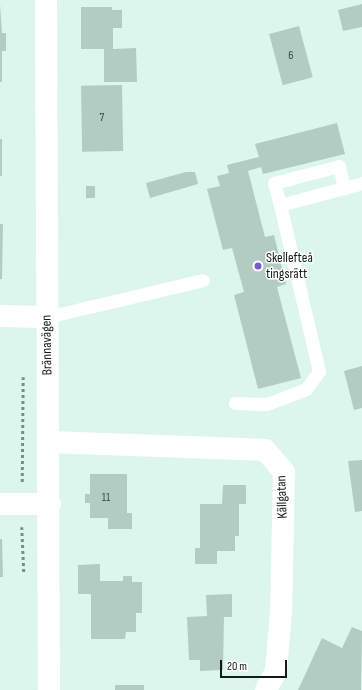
<!DOCTYPE html>
<meta charset="utf-8">
<style>
body{margin:0}
#map{position:relative;width:362px;height:690px;overflow:hidden;background:#ddf6ed;font-family:"Sofia Sans Condensed",sans-serif}
div>[style]{position:absolute}
.building>*{inset:0;background:#b3ccc3;transform-origin:0 0}
.path>*{height:2.5px;margin-top:-1.25px;transform-origin:0;background:repeating-linear-gradient(90deg,#7a8c85 0 3px,transparent 0 6px)}
.lane>*{height:13px;margin:-6.5px;padding:0 6.5px;transform-origin:6.5px;border-radius:6.5px;background:#fff}
.street>*{height:22px;margin:-11px;padding:0 11px;transform-origin:11px;border-radius:11px;background:#fff}
.dots>*{width:11px;height:11px;translate:-50% -50%;box-sizing:border-box;border:2px solid #fff;border-radius:50%}
span{translate:-50% -50%;white-space:nowrap;text-align:center;line-height:1.15;-webkit-text-stroke:3px #fff;paint-order:stroke}
.number-label{font-size:12px;color:#3a4743}
.number-label span{-webkit-text-stroke-width:0}
.poi-label{font-size:14px;color:#121b18}
.left{translate:0 -50%;text-align:left}
.street-label{font-size:14px;color:#121b18}
.scale{position:absolute;left:220px;top:660px;width:67px;height:18px;box-sizing:border-box;border:2px solid #121b18;border-top:0;padding-left:5px;font-size:12px;line-height:14px;white-space:nowrap;color:#121b18;-webkit-text-stroke:3px #fff;paint-order:stroke}
</style>
<div id="map">
<div class="building">
<i style="clip-path:polygon(0 4px,2px 33px,6px 33px,6px 51px,2px 51px,2px 82px,0 82px)"></i>
<i style="clip-path:polygon(362px 4px,362px 27px,343px 31px,338px 10px)"></i>
<i style="clip-path:polygon(81px 7px,112px 7px,112px 10px,122px 10px,122px 28px,113px 28px,113px 49px,136px 48px,137px 82px,104px 82px,104px 49px,81px 49px)"></i>
<i style="left:299px;top:26px;width:53px;height:31px;rotate:75deg"></i>
<i style="left:122px;top:85px;width:66px;height:41px;rotate:89deg"></i>
<i style="clip-path:polygon(337px 123px,345px 154px,263px 174px,261px 167px,248px 171px,265px 237px,274px 235px,286px 284px,277px 287px,301px 378px,258px 389px,234px 295px,244px 292px,232px 248px,223px 250px,207px 189px,220px 186px,217px 176px,229px 173px,227px 165px,259px 157px,255px 144px)"></i>
<i style="left:0;top:139px;width:2px;height:37px"></i>
<i style="clip-path:polygon(186px 172px,195px 172px,198px 184px,150px 198px,146px 183px)"></i>
<i style="left:86px;top:186px;width:9px;height:12px"></i>
<i style="clip-path:polygon(0 224px,3px 224px,2px 279px,0 279px)"></i>
<i style="clip-path:polygon(362px 366px,362px 408px,354px 410px,344px 371px)"></i>
<i style="clip-path:polygon(362px 460px,362px 511px,355px 512px,348px 461px)"></i>
<i style="clip-path:polygon(90px 474px,127px 474px,127px 513px,132px 513px,132px 529px,108px 529px,108px 518px,90px 518px,90px 503px,85px 503px,85px 494px,90px 494px)"></i>
<i style="clip-path:polygon(223px 485px,246px 485px,246px 504px,239px 504px,239px 536px,235px 536px,235px 551px,217px 551px,217px 564px,195px 564px,195px 548px,200px 548px,200px 504px,222px 504px)"></i>
<i style="clip-path:polygon(0 539px,2px 539px,3px 577px,0 577px)"></i>
<i style="clip-path:polygon(100px 564px,100px 581px,123px 581px,123px 576px,132px 576px,132px 582px,142px 582px,142px 613px,136px 613px,136px 632px,126px 632px,125px 639px,91px 639px,91px 594px,78px 594px,78px 565px)"></i>
<i style="clip-path:polygon(232px 594px,232px 617px,224px 617px,223px 670px,200px 671px,200px 660px,189px 660px,187px 617px,207px 616px,206px 595px)"></i>
<i style="clip-path:polygon(352px 627px,362px 631px,361px 690px,298px 690px,322px 638px,342px 648px)"></i>
<i style="left:115px;top:685px;width:29px;height:5px"></i>
</div>
<div class="path">
<i style="left:22px;top:482px;width:105px;rotate:-89.5deg"></i>
<i style="left:22px;top:527px;width:45px;rotate:87.5deg"></i>
</div>
<div class="lane">
<i style="left:280px;top:205px;width:23px;rotate:-105deg"></i>
<i style="left:274px;top:183px;width:67px;rotate:-14.7deg"></i>
<i style="left:339px;top:166px;width:23px;rotate:77deg"></i>
<i style="left:47px;top:317px;width:160px;rotate:-13.3deg"></i>
<i style="left:235px;top:403px;width:32px;rotate:2deg"></i>
<i style="left:267px;top:404px;width:42px;rotate:-21deg"></i>
<i style="left:306px;top:389px;width:22px;rotate:-54deg"></i>
<i style="left:319px;top:371px;width:171px;rotate:-103.2deg"></i>
<i style="left:280px;top:205px;width:85px;rotate:-15deg"></i>
</div>
<div class="street">
<i style="left:46px;top:0;width:690px;rotate:89.75deg"></i>
<i style="left:0;top:316px;width:47px;rotate:1.2deg"></i>
<i style="left:49px;top:442px;width:216px;rotate:2.1deg"></i>
<i style="left:265px;top:450px;width:29px;rotate:49deg"></i>
<i style="left:284px;top:472px;width:139px;rotate:91.2deg"></i>
<i style="left:281px;top:611px;width:60px;rotate:94.8deg"></i>
<i style="left:276px;top:671px;width:21px;rotate:118deg"></i>
<i style="left:0;top:504px;width:50px"></i>
</div>
<div class="dots">
<i style="left:258px;top:266px;background:#7c57d1"></i>
</div>
<div class="number-label">
<span style="left:291px;top:56px">6</span>
<span style="left:102px;top:118px">7</span>
<span style="left:106px;top:498px">11</span>
</div>
<div class="poi-label">
<span class="left" style="left:266px;top:266px">Skellefteå<br>tingsrätt</span>
</div>
<div class="street-label">
<span style="left:47px;top:345px;rotate:-91deg">Brännavägen</span>
<span style="left:282px;top:497px;rotate:-92deg">Källgatan</span>
</div>
<div class="scale">20 m</div>
</div>
